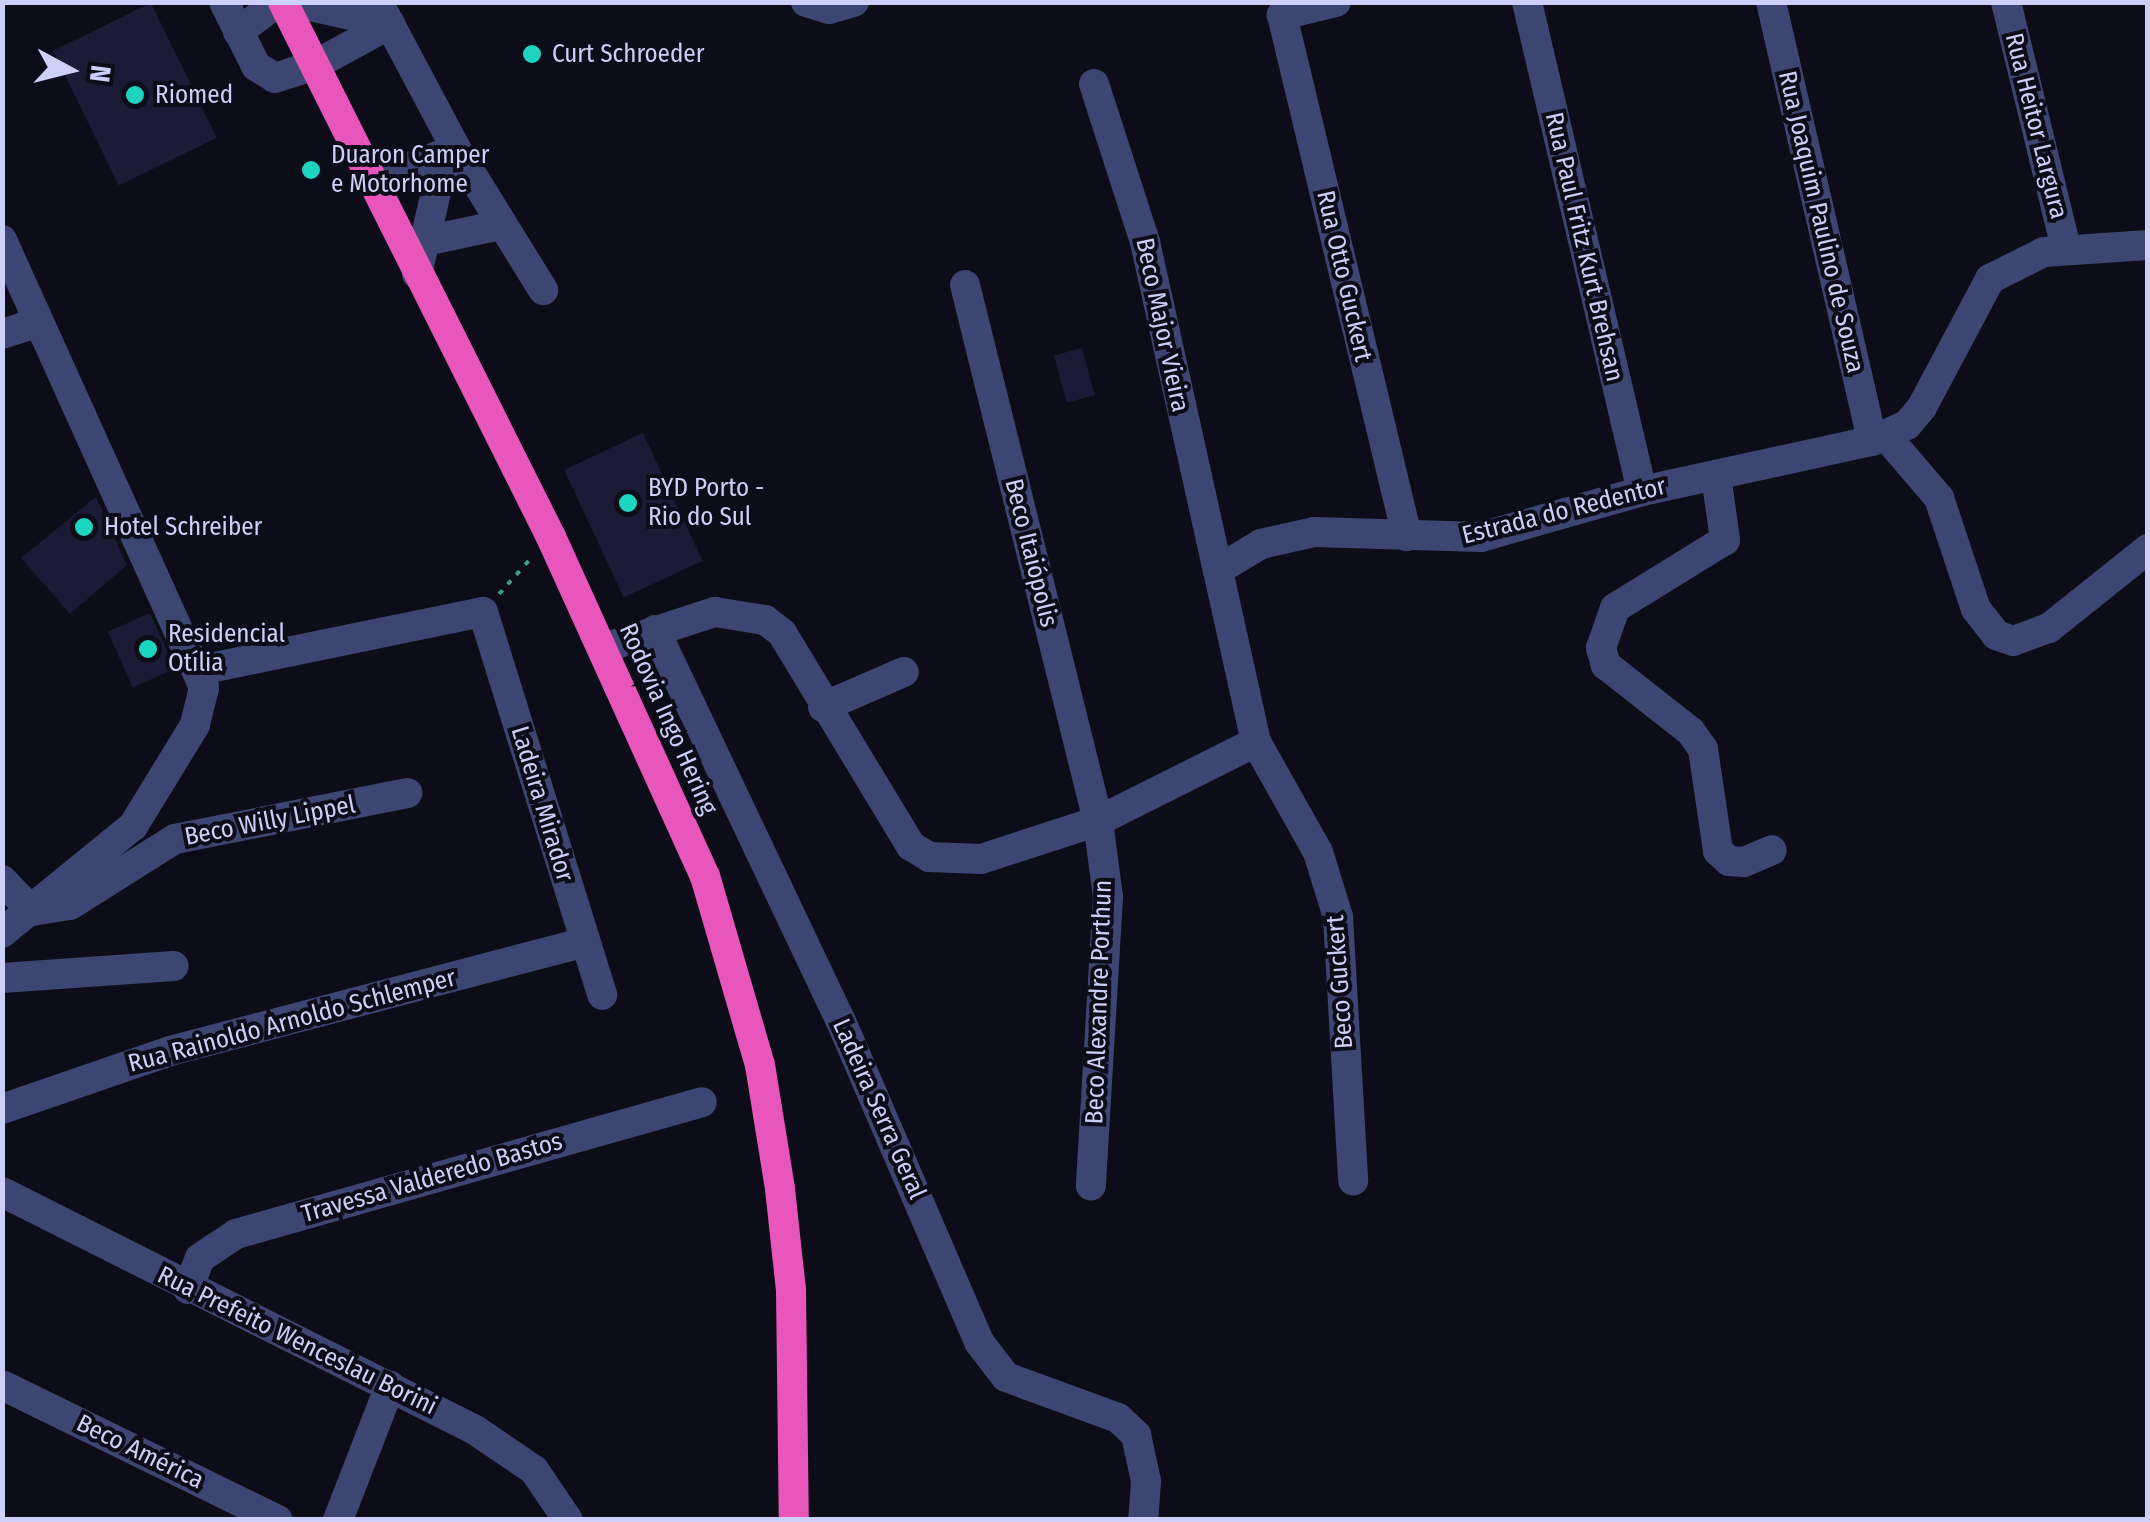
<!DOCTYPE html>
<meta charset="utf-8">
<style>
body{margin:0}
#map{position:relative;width:2150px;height:1522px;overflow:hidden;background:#0d0d19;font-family:"Fira Sans Condensed",sans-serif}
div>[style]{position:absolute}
.building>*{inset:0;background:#1b1b38;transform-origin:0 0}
.path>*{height:4px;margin-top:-2px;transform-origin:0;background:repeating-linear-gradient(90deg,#3b9d83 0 5px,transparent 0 13px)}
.minor>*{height:30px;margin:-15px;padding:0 15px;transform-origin:15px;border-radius:15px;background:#3d4672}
.highway>*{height:30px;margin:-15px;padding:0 15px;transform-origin:15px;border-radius:15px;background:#e956bb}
.dots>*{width:28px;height:28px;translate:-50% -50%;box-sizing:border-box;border:5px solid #0d0d19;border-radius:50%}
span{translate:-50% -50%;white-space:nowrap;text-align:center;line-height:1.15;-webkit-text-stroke:8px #0d0d19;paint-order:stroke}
.poi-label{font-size:25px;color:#ccd0f8}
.left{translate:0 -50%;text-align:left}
.street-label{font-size:25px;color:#ccd0f8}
.frame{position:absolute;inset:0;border:5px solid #ccd0f8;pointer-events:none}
.north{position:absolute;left:20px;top:20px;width:100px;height:100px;-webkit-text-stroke:8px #0d0d19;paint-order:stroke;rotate:97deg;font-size:28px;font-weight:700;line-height:40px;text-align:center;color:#ccd0f8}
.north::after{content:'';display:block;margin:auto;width:35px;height:45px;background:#ccd0f8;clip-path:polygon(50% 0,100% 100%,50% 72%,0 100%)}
</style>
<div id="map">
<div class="building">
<i style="left:151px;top:3px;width:150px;height:109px;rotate:64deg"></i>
<i style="left:1082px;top:348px;width:49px;height:29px;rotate:75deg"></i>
<i style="left:643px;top:433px;width:141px;height:87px;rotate:65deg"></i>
<i style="clip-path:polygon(96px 497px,127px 565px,70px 614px,21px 558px)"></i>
<i style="left:150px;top:613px;width:61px;height:46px;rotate:66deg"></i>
</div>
<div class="path">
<i style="left:499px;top:594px;width:51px;rotate:-48.2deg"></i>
</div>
<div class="minor">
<i style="left:224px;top:2px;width:72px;rotate:63.4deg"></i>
<i style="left:256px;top:66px;width:22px;rotate:32deg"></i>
<i style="left:275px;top:78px;width:40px;rotate:-18deg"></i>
<i style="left:313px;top:66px;width:88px;rotate:-28.6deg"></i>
<i style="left:293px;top:2px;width:99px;rotate:12.8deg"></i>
<i style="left:378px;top:2px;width:166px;rotate:62deg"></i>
<i style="left:456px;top:149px;width:166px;rotate:58.3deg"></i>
<i style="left:806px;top:2px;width:24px;rotate:17deg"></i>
<i style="left:829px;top:9px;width:26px;rotate:-16deg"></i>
<i style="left:1336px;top:2px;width:56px;rotate:166.5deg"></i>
<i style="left:1282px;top:15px;width:536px;rotate:76.51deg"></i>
<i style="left:1527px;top:2px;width:502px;rotate:76.77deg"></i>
<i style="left:1771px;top:2px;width:450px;rotate:77deg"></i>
<i style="left:2006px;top:2px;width:254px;rotate:76.3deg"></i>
<i style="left:238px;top:32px;width:50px;rotate:-36.9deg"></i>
<i style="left:1094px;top:84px;width:166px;rotate:72.1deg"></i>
<i style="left:1145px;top:242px;width:336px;rotate:77.5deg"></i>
<i style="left:371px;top:181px;width:91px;rotate:-20.6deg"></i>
<i style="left:2px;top:240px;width:491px;rotate:65.7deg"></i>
<i style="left:204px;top:688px;width:38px;rotate:104deg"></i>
<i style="left:195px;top:725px;width:119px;rotate:121.5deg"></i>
<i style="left:133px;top:826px;width:169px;rotate:140.8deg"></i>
<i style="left:425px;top:241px;width:78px;rotate:-11.9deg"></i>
<i style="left:417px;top:274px;width:119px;rotate:-76.9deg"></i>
<i style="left:965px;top:285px;width:552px;rotate:76.06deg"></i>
<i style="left:1098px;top:821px;width:77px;rotate:82.5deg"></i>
<i style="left:1108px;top:897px;width:289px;rotate:93.4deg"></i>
<i style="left:2px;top:334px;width:35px;rotate:-18deg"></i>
<i style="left:1886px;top:436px;width:82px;rotate:49.5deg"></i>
<i style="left:1939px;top:498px;width:117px;rotate:71.6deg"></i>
<i style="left:1976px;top:609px;width:33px;rotate:52deg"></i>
<i style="left:1996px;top:635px;width:18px;rotate:19deg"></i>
<i style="left:2013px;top:641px;width:38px;rotate:-20deg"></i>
<i style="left:2049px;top:628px;width:127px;rotate:-38.6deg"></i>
<i style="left:1716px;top:475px;width:66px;rotate:82.1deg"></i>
<i style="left:1725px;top:540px;width:129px;rotate:148.3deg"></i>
<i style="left:1615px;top:608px;width:42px;rotate:109.3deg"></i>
<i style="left:1601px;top:648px;width:18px;rotate:74deg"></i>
<i style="left:1606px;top:665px;width:108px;rotate:38.2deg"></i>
<i style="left:1691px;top:732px;width:21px;rotate:55deg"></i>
<i style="left:1703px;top:749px;width:103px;rotate:81.6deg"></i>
<i style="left:1718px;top:851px;width:15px;rotate:42deg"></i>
<i style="left:1729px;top:861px;width:15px;rotate:4deg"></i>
<i style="left:1744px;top:862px;width:30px;rotate:-23deg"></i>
<i style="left:655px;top:630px;width:431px;rotate:64.6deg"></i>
<i style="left:840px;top:1019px;width:352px;rotate:66.7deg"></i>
<i style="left:979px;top:1342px;width:44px;rotate:52.4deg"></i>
<i style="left:1006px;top:1377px;width:119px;rotate:20.1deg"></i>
<i style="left:1118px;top:1418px;width:25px;rotate:43deg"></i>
<i style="left:1136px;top:1435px;width:47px;rotate:77.7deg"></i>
<i style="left:1146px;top:1481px;width:39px;rotate:94deg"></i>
<i style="left:604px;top:648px;width:117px;rotate:-18deg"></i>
<i style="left:715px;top:612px;width:51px;rotate:9.1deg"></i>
<i style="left:765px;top:620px;width:21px;rotate:37deg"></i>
<i style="left:782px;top:633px;width:249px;rotate:58.8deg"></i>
<i style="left:911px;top:846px;width:21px;rotate:31deg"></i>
<i style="left:929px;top:857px;width:52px;rotate:2.2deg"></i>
<i style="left:981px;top:859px;width:123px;rotate:-18deg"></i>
<i style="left:1098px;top:821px;width:177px;rotate:-26.6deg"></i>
<i style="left:1256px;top:742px;width:176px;rotate:-102.5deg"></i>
<i style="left:1218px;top:570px;width:50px;rotate:-31.2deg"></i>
<i style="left:1261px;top:544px;width:54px;rotate:-12.8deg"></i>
<i style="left:1314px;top:532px;width:167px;rotate:1.7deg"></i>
<i style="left:1481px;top:537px;width:167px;rotate:-15.9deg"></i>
<i style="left:1642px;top:491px;width:235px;rotate:-12.3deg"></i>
<i style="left:1872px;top:441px;width:38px;rotate:-25deg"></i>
<i style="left:1907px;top:425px;width:23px;rotate:-50deg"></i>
<i style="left:1922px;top:407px;width:145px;rotate:-62deg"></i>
<i style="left:1990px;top:279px;width:60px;rotate:-26.6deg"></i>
<i style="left:2044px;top:252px;width:104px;rotate:-3.9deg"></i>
<i style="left:200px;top:670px;width:289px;rotate:-11.6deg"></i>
<i style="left:483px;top:612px;width:401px;rotate:72.7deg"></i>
<i style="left:823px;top:707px;width:88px;rotate:-23.4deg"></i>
<i style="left:1256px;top:742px;width:126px;rotate:60.6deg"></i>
<i style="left:1318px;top:852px;width:68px;rotate:72.9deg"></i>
<i style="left:1338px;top:917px;width:264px;rotate:86.7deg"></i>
<i style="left:2px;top:880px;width:43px;rotate:45.9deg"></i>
<i style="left:32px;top:911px;width:38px;rotate:-9deg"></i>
<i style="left:70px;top:905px;width:124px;rotate:-32.2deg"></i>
<i style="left:175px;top:839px;width:237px;rotate:-11.2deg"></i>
<i style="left:2px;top:978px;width:172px;rotate:-4deg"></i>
<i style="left:2px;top:1109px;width:178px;rotate:-19deg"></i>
<i style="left:170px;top:1051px;width:429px;rotate:-14.7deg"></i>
<i style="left:2px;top:1192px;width:530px;rotate:26.71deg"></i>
<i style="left:475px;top:1430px;width:71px;rotate:34.1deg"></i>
<i style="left:534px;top:1470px;width:60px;rotate:55.8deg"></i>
<i style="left:188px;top:1289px;width:33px;rotate:-69deg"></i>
<i style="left:200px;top:1258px;width:43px;rotate:-33.7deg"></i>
<i style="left:236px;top:1234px;width:484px;rotate:-15.8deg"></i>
<i style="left:2px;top:1385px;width:307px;rotate:26.1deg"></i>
<i style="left:338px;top:1520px;width:144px;rotate:-68.8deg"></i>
</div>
<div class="highway">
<i style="left:283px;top:2px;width:598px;rotate:63.39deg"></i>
<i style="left:551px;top:537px;width:372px;rotate:65.6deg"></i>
<i style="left:705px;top:876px;width:197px;rotate:73.8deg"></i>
<i style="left:760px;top:1065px;width:126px;rotate:80.8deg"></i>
<i style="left:780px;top:1189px;width:102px;rotate:83.8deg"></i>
<i style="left:791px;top:1290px;width:230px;rotate:89.3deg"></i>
</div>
<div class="dots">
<i style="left:532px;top:54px;background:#1cd4c0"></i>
<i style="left:135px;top:95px;background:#1cd4c0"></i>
<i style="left:311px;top:170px;background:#1cd4c0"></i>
<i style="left:628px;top:503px;background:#1cd4c0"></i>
<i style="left:84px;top:527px;background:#1cd4c0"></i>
<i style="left:148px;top:649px;background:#1cd4c0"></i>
</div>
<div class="poi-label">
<span class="left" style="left:552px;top:54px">Curt Schroeder</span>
<span class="left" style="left:155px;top:95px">Riomed</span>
<span class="left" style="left:331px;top:170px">Duaron Camper<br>e Motorhome</span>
<span class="left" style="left:648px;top:503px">BYD Porto -<br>Rio do Sul</span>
<span class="left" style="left:104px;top:527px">Hotel Schreiber</span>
<span class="left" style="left:168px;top:649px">Residencial<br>Otília</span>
</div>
<div class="street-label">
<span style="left:2036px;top:126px;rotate:76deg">Rua Heitor Largura</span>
<span style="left:1821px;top:222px;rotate:77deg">Rua Joaquim Paulino de Souza</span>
<span style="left:1584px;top:247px;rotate:77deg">Rua Paul Fritz Kurt Brehsan</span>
<span style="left:1344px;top:276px;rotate:77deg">Rua Otto Guckert</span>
<span style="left:1162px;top:325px;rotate:78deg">Beco Major Vieira</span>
<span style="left:1564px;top:511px;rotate:-14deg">Estrada do Redentor</span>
<span style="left:1031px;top:553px;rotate:76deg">Beco Itaiópolis</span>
<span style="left:668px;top:719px;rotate:66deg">Rodovia Ingo Hering</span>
<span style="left:542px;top:804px;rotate:73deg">Ladeira Mirador</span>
<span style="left:270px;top:821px;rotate:-11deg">Beco Willy Lippel</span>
<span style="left:1340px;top:982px;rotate:-94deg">Beco Guckert</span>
<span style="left:1099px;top:1002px;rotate:-88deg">Beco Alexandre Porthun</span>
<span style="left:292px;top:1021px;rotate:-15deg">Rua Rainoldo Arnoldo Schlemper</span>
<span style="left:879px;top:1109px;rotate:66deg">Ladeira Serra Geral</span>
<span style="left:432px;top:1178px;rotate:-16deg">Travessa Valderedo Bastos</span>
<span style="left:297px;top:1341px;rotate:26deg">Rua Prefeito Wenceslau Borini</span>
<span style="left:140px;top:1452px;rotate:26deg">Beco América</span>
</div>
<div class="frame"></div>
<div class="north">N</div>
</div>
